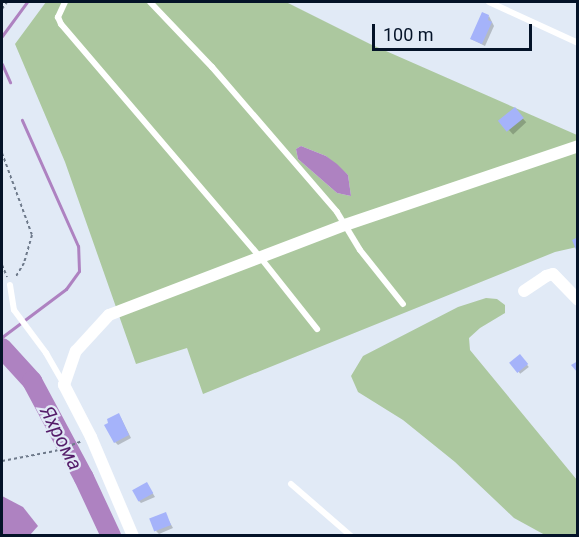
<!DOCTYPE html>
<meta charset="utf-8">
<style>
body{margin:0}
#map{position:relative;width:579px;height:537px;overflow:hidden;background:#e1eaf6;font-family:Roboto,sans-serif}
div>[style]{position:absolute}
.green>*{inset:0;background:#acc89f}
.water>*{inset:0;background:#ae82c1}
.shadow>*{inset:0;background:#0003;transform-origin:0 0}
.stream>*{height:3px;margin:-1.5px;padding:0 1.5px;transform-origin:1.5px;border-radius:1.5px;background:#ae82c1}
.river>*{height:20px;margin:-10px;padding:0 10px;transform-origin:10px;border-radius:10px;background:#ae82c1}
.building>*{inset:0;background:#a5b3fa;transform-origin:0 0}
.path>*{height:2px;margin-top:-1px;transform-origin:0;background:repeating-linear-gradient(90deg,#6e7a8b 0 3px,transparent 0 6px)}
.service>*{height:6px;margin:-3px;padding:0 3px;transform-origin:3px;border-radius:3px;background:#fff}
.minor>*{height:12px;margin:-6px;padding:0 6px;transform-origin:6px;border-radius:6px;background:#fff}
span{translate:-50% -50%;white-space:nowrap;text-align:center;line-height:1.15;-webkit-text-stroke:4.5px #e1eaf6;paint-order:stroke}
.water-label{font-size:20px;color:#551d6a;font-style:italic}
.frame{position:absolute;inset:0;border:3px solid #041328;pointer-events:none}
.scale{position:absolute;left:372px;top:24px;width:160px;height:27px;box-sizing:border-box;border:3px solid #041328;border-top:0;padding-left:8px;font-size:18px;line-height:21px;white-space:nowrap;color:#041328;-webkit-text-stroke:4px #e1eaf6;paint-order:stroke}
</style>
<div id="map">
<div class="green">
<i style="clip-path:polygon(evenodd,46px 2px,286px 2px,370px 44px,577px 135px,577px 247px,555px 252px,203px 394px,187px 348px,136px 364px,65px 162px,15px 44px,46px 2px,301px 146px,326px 156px,348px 175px,351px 196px,337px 193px,298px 159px,296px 149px,301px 146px)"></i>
<i style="clip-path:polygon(486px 298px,497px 299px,505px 305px,505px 313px,480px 328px,469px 338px,470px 350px,577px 480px,577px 535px,545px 535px,514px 518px,455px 462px,403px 420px,358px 392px,351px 376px,363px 356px,458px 307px)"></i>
</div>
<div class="water">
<i style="clip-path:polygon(301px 146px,326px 156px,337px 164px,348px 175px,351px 196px,337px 193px,298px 159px,296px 149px)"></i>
<i style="clip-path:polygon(2px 496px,23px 507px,38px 526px,30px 535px,2px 535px)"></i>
</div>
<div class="shadow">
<i style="clip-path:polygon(489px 16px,494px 26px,485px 46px,471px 39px)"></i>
<i style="left:514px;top:109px;width:18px;height:18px;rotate:47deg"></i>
<i style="left:520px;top:356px;width:14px;height:11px;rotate:51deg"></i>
<i style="clip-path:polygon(121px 418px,131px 438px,118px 445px,115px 442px)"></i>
<i style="clip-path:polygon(147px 484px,155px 497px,141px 503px,138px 500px)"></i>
<i style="clip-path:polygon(165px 514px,173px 528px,159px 534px,156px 531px)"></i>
</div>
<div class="stream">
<i style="left:2px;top:36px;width:42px;rotate:-53.7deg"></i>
<i style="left:2px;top:64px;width:20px;rotate:66deg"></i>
<i style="left:2px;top:337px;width:80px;rotate:-36.9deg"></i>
<i style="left:66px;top:289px;width:22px;rotate:-54deg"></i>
<i style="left:79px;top:271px;width:25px;rotate:-92deg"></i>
<i style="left:78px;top:246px;width:138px;rotate:-114deg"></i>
</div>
<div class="river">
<i style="left:2px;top:348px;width:45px;rotate:47.7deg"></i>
<i style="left:32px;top:381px;width:110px;rotate:61.8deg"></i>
<i style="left:84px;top:478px;width:64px;rotate:65deg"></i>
</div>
<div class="building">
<i style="clip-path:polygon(482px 12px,489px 15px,488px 20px,492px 22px,482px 44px,470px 39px)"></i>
<i style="left:515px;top:107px;width:14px;height:22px;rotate:51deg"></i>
<i style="clip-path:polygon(578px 237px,578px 252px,577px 252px,572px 240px)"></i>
<i style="left:520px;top:354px;width:13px;height:14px;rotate:51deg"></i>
<i style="clip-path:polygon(578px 361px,578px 373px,571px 365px)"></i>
<i style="clip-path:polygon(119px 413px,129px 435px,114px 443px,104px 425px,108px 423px,107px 419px)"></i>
<i style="left:147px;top:482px;width:13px;height:17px;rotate:61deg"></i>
<i style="left:166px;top:512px;width:14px;height:18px;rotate:69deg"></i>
</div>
<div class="path">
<i style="left:2px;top:9px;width:9px;rotate:-54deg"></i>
<i style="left:2px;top:153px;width:87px;rotate:69.9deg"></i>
<i style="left:32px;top:235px;width:29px;rotate:106deg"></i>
<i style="left:24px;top:263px;width:17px;rotate:121deg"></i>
<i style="left:2px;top:265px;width:13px;rotate:67deg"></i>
<i style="left:2px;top:461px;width:54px;rotate:-10.7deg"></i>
<i style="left:55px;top:451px;width:27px;rotate:-20deg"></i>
</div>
<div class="service">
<i style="left:65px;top:2px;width:17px;rotate:115deg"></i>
<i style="left:58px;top:17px;width:8px;rotate:67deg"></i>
<i style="left:61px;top:24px;width:306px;rotate:49.5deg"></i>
<i style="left:260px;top:257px;width:92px;rotate:51.6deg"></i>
<i style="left:150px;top:2px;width:90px;rotate:46.4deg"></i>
<i style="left:212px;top:67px;width:191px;rotate:49.2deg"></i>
<i style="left:337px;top:212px;width:44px;rotate:58.8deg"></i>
<i style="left:360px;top:250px;width:69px;rotate:51.5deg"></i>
<i style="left:489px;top:2px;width:98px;rotate:24.7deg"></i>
<i style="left:10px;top:285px;width:25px;rotate:81deg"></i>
<i style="left:14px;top:310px;width:54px;rotate:53.3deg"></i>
<i style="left:46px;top:353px;width:36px;rotate:60deg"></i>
<i style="left:291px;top:484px;width:79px;rotate:40.9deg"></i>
</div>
<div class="minor">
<i style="left:524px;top:291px;width:27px;rotate:-34deg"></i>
<i style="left:546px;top:276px;width:7px;rotate:-16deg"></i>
<i style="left:553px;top:274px;width:36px;rotate:46deg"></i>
<i style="left:133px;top:536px;width:108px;rotate:-113deg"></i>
<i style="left:91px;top:437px;width:59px;rotate:-117.4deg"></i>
<i style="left:64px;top:385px;width:36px;rotate:-71deg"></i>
<i style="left:76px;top:351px;width:49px;rotate:-47.5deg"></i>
<i style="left:109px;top:315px;width:253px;rotate:-20.9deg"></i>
<i style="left:345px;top:225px;width:246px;rotate:-18.7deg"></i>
</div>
<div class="water-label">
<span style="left:61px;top:438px;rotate:63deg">Яхрома</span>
</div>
<div class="frame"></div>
<div class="scale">100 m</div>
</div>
